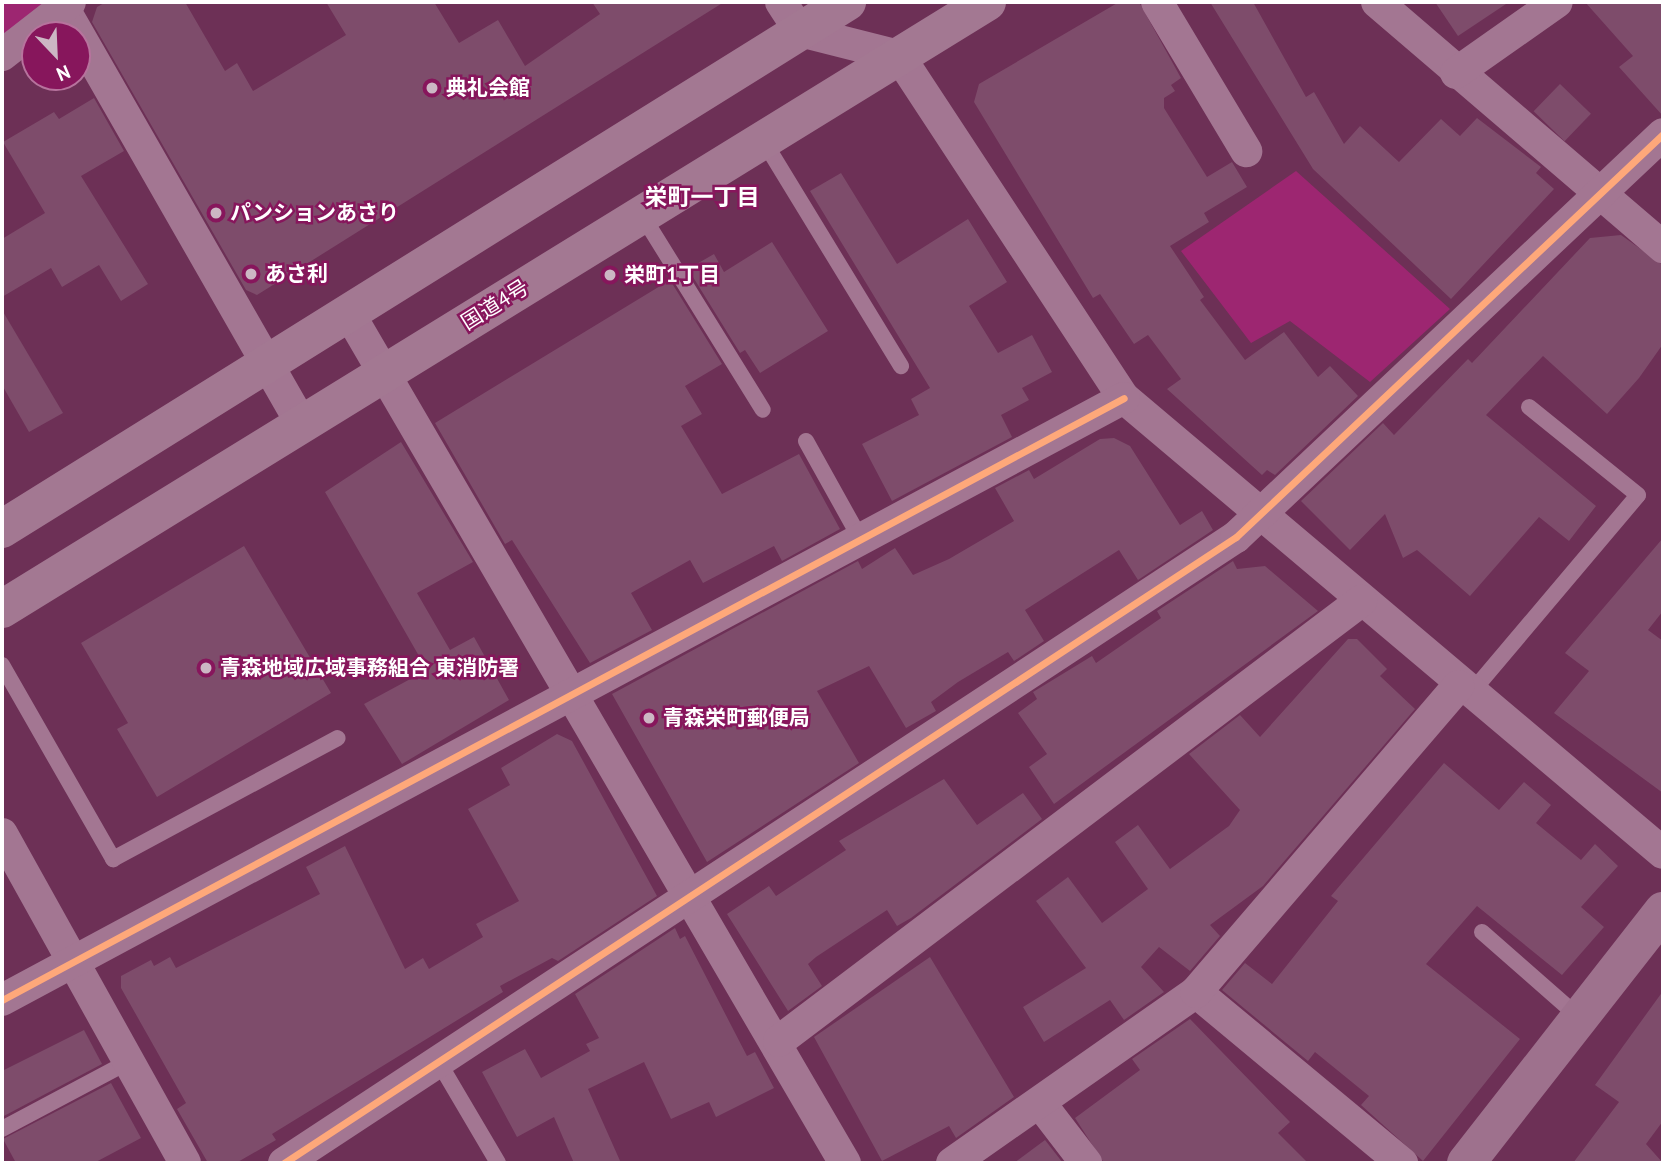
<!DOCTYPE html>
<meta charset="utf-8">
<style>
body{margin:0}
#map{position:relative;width:1665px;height:1165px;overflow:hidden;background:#6d3056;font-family:"PT Sans","Noto Sans JP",sans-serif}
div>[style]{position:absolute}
.green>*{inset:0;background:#9d2671}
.building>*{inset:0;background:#7e4c6b;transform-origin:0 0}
.lane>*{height:16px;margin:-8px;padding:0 8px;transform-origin:8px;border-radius:8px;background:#a37692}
.street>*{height:32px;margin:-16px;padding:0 16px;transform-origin:16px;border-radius:16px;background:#a37692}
.secondary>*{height:38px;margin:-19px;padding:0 19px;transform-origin:19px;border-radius:19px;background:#9e718d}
.highway>*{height:38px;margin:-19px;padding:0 19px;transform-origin:19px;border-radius:19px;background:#a37892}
.cycleway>*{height:7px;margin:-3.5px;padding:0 3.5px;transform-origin:3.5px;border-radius:3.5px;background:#fea87a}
.dots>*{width:19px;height:19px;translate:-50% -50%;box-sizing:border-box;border:4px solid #87165c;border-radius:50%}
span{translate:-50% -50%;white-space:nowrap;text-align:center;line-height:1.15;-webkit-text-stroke:5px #87165c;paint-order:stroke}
.poi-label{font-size:21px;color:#fff;font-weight:700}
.left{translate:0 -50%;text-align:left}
.street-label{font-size:21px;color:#fff}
.neighbourhood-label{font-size:23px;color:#fff;font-weight:700}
.frame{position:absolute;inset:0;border:4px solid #fff;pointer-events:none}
.north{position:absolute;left:21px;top:21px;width:70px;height:70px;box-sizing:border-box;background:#87165c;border:2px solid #b7739d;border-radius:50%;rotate:157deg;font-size:19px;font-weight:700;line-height:28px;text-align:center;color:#fff}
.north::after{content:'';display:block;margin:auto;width:24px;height:32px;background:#ccb7c4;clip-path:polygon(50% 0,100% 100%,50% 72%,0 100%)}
</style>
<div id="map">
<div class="green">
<i style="clip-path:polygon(2px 2px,52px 2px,2px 41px)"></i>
<i style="clip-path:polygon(1296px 171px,1450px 309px,1370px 382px,1290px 321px,1251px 343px,1181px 251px)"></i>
</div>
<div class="building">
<i style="clip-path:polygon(106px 2px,185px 2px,225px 71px,237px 63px,253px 91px,346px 35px,326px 2px,434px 2px,459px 43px,498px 20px,525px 66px,600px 14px,592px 2px,724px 2px,257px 295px,246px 290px,92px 22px,97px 7px)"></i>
<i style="clip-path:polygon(1119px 2px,1139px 2px,1181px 78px,1171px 85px,1175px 91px,1164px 98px,1164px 108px,1207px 177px,1232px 162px,1247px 187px,1204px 213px,1209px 222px,1170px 246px,1204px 297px,1200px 300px,1245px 360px,1284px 332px,1318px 377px,1330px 366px,1358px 396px,1275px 475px,1267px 470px,1262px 475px,1167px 389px,1181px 379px,1148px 335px,1134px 344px,1100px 294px,1093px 298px,974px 102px,979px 84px)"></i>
<i style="clip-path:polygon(1210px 2px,1253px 2px,1306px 97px,1314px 92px,1344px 144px,1360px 126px,1399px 162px,1441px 119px,1460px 136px,1477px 118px,1541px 167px,1536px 173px,1554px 189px,1451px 299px,1313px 169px)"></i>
<i style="clip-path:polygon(1435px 2px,1509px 2px,1458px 36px)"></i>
<i style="clip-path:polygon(1585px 2px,1663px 2px,1663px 116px,1619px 67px,1633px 56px)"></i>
<i style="left:1560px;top:84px;width:43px;height:38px;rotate:44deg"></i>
<i style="clip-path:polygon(94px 98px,124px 151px,81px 176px,148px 284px,121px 301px,99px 265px,62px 287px,51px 268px,2px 297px,2px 239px,45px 213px,3px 142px,54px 112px,59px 119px)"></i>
<i style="clip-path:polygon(841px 173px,897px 264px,968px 219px,1007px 282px,969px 306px,998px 353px,1032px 335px,1052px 372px,1022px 388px,1029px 400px,1001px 415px,1012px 437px,892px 501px,862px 444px,919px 415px,911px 399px,930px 388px,810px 191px)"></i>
<i style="clip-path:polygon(1621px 235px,1663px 265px,1663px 344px,1639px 378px,1607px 414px,1543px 356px,1486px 415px,1596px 506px,1569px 541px,1539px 517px,1470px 596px,1417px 550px,1403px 558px,1385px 514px,1350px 550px,1301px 501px,1383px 423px,1394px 435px,1468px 359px,1472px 363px,1590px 238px)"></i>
<i style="clip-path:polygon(772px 242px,828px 331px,760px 373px,745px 350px,740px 353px,688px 269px,714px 254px,724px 272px)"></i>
<i style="clip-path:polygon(670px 280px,722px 364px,685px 386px,702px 414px,681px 426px,722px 494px,799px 454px,840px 529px,782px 561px,774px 546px,703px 583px,690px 560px,631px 593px,652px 630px,590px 663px,512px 540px,505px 544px,435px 423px)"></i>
<i style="clip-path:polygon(2px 310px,63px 413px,29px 432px,2px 385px)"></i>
<i style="clip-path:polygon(1114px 438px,1130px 446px,1180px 525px,1202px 511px,1213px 530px,1138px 580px,1119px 550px,1025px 610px,1044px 641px,1014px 661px,1008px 652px,958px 682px,931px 702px,936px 711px,906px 728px,869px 666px,817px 691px,859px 763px,707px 862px,612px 694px,858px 561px,862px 569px,895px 548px,913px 575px,949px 559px,1014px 521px,995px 488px,1029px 470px,1034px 479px,1100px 439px)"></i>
<i style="clip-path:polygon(401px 442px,473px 562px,417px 593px,450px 650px,474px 637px,509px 700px,402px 764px,364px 704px,427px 670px,325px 492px)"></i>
<i style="clip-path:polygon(1663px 538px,1663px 611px,1648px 630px,1663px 641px,1663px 793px,1554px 713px,1589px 671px,1565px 653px)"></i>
<i style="clip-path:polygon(244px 546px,331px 693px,157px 797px,117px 729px,128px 723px,81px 643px)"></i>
<i style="clip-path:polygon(1233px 561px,1237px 569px,1265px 566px,1318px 611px,1054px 804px,1029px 767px,1047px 754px,1018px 713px,1037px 699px,1033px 692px,1092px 656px,1096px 663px,1161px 618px,1157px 611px)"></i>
<i style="clip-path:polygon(1348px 639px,1357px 639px,1387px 669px,1380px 676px,1415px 709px,1263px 886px,1210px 925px,1220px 936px,1190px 971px,1159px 947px,1141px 967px,1164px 992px,1124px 1020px,1110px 1000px,1044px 1042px,1023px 1007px,1086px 968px,1036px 901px,1068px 877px,1102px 923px,1148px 889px,1115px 842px,1138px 825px,1170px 869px,1229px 826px,1240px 810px,1189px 754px,1240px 715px,1260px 737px)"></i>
<i style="clip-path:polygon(557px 734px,572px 741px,657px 896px,558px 961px,552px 958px,500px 986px,503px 992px,272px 1134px,276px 1140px,236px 1163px,208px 1163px,177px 1109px,186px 1103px,121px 988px,121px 976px,151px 960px,154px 966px,170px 957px,176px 968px,320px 894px,306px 867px,345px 846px,405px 969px,423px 958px,429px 969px,483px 937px,476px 924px,519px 901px,468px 809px,510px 785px,501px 768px)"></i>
<i style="clip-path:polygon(1444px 763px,1499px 810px,1524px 782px,1551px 805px,1536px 823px,1581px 860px,1595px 844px,1618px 866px,1581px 907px,1604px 927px,1562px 975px,1477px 906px,1426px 964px,1520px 1039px,1423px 1161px,1361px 1105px,1369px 1096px,1315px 1052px,1308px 1061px,1222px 990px,1245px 963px,1272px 984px,1338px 901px,1331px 896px)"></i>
<i style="clip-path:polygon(944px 779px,977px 825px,1023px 793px,1042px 819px,911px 918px,897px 926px,887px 910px,816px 957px,808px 964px,822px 986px,788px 1011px,727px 914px,769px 886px,776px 896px,846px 850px,839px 841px)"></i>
<i style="clip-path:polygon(675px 928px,680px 939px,685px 936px,747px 1056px,755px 1052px,774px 1088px,716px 1117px,709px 1102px,671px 1119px,644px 1062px,588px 1089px,621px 1163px,574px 1163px,554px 1117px,517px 1137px,482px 1072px,525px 1049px,541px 1078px,590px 1051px,586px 1044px,599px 1038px,575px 994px)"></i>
<i style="clip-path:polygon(930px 957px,1014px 1097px,956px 1138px,949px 1126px,882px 1161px,814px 1037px)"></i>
<i style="clip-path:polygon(1663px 991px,1663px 1121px,1646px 1144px,1663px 1163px,1573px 1163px,1619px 1102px,1595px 1085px)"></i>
<i style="clip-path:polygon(1190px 1019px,1290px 1122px,1278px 1133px,1308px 1163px,1104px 1163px,1075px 1118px,1140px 1070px,1132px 1059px)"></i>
<i style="clip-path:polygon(84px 1030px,102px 1064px,2px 1117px,2px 1071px)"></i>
<i style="clip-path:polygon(111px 1083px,141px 1138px,94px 1163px,16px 1163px,3px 1139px)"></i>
<i style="clip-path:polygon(1045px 1140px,1063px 1163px,1014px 1163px)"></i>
</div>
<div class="lane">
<i style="left:763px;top:140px;width:265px;rotate:58.6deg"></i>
<i style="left:642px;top:215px;width:229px;rotate:58.2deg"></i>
<i style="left:806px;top:441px;width:113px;rotate:60.9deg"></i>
<i style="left:2px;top:665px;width:224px;rotate:60.2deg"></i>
<i style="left:113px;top:859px;width:255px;rotate:-28.3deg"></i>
<i style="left:1470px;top:694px;width:260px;rotate:-49.8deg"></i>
<i style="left:1638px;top:495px;width:140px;rotate:-141.1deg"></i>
<i style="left:1482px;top:932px;width:130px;rotate:41.3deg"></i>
<i style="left:438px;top:1061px;width:118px;rotate:59.5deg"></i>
<i style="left:2px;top:1129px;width:145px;rotate:-28deg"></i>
</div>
<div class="street">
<i style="left:60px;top:2px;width:486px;rotate:60.2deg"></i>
<i style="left:781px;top:2px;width:35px;rotate:57deg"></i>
<i style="left:800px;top:31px;width:102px;rotate:14.2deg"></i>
<i style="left:899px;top:56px;width:409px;rotate:56.7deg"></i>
<i style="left:1124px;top:398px;width:705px;rotate:40.17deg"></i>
<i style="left:1157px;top:2px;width:174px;rotate:59.1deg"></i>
<i style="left:1377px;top:2px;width:377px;rotate:40.6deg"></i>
<i style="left:2px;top:55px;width:86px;rotate:-37.9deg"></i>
<i style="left:1456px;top:73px;width:123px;rotate:-35.1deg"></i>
<i style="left:350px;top:315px;width:982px;rotate:59.73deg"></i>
<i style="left:2px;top:834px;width:376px;rotate:60.9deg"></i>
<i style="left:1196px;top:992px;width:268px;rotate:39.7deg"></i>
<i style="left:2px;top:1000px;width:1273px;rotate:-28.22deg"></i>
<i style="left:779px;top:1041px;width:730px;rotate:-37.09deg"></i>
<i style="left:1040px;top:1103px;width:76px;rotate:52.5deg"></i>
<i style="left:284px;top:1163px;width:1139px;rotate:-33.33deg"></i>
<i style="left:1236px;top:537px;width:587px;rotate:-43.34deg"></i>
<i style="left:952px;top:1163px;width:298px;rotate:-35deg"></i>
<i style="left:1196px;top:992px;width:403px;rotate:-49.4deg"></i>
</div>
<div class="secondary">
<i style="left:1466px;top:1163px;width:320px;rotate:-52deg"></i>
</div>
<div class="highway">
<i style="left:2px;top:529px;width:996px;rotate:-31.95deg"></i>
<i style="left:2px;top:609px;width:1157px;rotate:-31.64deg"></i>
</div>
<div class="cycleway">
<i style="left:2px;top:1000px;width:1273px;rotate:-28.22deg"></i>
<i style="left:284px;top:1163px;width:1139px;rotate:-33.33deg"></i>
<i style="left:1236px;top:537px;width:587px;rotate:-43.34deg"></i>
</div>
<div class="dots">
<i style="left:432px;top:88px;background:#ccb7c4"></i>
<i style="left:216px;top:213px;background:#ccb7c4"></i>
<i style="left:251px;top:274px;background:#ccb7c4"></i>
<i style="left:610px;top:275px;background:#ccb7c4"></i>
<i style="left:206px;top:668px;background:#ccb7c4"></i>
<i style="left:649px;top:718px;background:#ccb7c4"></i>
</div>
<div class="poi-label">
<span class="left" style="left:446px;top:88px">典礼会館</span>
<span class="left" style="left:230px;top:213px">パンションあさり</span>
<span class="left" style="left:265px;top:274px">あさ利</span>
<span class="left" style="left:624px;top:275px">栄町1丁目</span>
<span class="left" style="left:220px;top:668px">青森地域広域事務組合 東消防署</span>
<span class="left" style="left:663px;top:718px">青森栄町郵便局</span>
</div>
<div class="street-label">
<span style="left:495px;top:305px;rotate:-32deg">国道4号</span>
</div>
<div class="neighbourhood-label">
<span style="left:702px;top:197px">栄町一丁目</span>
</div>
<div class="frame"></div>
<div class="north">N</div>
</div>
